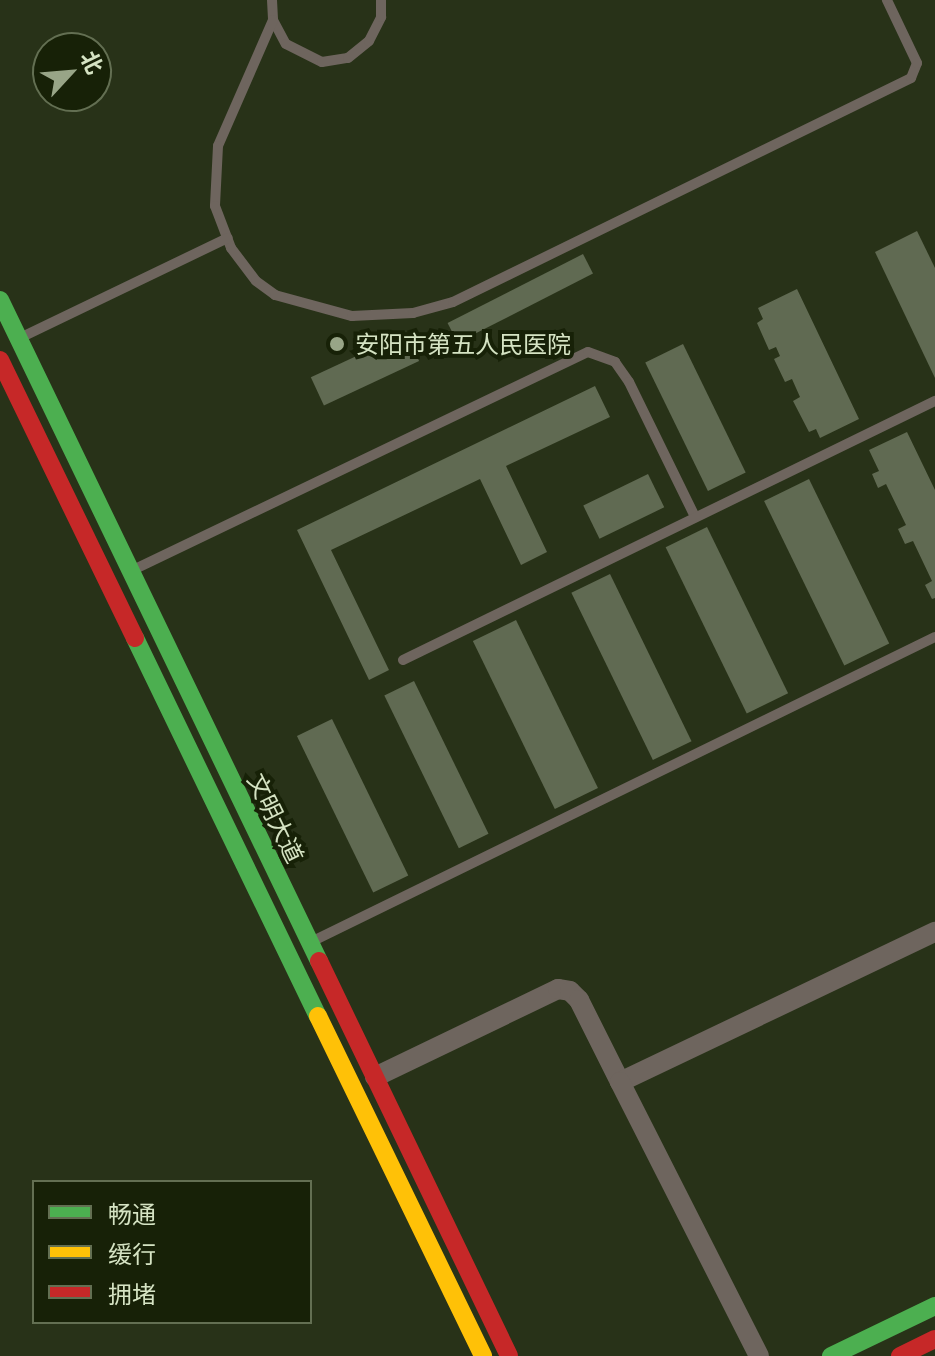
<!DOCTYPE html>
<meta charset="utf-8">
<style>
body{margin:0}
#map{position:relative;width:935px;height:1356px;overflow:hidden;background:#283218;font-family:Lato,"Noto Sans SC",sans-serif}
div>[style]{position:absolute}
.building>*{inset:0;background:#606a52;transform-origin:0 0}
.lane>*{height:10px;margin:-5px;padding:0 5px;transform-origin:5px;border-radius:5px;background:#6e655e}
.street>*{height:20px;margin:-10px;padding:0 10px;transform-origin:10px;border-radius:10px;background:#6e655e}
.fast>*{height:18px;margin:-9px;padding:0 9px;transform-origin:9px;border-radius:9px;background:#4caf50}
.slow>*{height:18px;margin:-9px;padding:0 9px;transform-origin:9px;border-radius:9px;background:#ffc107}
.jam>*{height:18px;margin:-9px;padding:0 9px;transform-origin:9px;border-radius:9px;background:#c62828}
.dots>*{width:22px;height:22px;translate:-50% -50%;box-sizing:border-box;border:4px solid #172107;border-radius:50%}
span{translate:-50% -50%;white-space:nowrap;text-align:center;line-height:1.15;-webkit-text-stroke:8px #172107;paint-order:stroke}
.poi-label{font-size:24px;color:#d5e3c3}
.left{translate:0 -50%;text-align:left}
.street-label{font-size:24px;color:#d5e3c3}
.legend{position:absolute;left:32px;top:1180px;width:280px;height:144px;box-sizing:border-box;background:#172107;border:2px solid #636f52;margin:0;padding:10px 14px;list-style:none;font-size:24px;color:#d5e3c3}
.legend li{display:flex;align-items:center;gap:16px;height:40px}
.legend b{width:40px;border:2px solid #636f52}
.north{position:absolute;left:32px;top:32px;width:80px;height:80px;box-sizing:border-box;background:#172107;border:2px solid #636f52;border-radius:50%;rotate:64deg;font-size:22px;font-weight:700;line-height:32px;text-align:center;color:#d5e3c3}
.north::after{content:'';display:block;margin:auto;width:28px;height:36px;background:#98a587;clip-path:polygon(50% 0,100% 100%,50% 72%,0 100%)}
</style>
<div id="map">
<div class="building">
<i style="clip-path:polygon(917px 231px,935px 268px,935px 378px,875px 252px)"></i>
<i style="left:583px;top:254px;width:22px;height:152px;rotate:63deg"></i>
<i style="clip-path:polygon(797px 289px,859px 419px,820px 438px,816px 429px,809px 432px,793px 401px,800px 397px,792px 379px,785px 382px,774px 359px,780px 356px,776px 347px,769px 350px,757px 323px,763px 319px,758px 308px)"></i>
<i style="left:406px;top:333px;width:31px;height:105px;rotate:65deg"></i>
<i style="left:683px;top:344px;width:143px;height:42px;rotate:64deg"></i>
<i style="clip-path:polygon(595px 386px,610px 417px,506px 466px,547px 552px,521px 565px,480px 479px,331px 550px,389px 670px,369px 680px,297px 530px)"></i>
<i style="clip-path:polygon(907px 432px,935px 490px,935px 598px,932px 599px,925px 585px,932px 581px,913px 541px,905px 544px,898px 529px,906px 525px,886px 484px,878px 488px,872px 474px,879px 471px,869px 450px)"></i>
<i style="left:648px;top:474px;width:37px;height:72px;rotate:64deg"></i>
<i style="left:809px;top:479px;width:183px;height:50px;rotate:64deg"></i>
<i style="left:707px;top:527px;width:185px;height:46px;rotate:64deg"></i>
<i style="left:610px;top:574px;width:186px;height:43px;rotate:64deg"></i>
<i style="left:516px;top:620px;width:187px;height:48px;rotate:64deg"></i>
<i style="left:414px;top:681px;width:170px;height:33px;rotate:64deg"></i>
<i style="left:332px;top:719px;width:174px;height:39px;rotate:64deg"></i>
</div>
<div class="lane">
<i style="left:272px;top:0;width:20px;rotate:87deg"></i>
<i style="left:273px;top:20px;width:27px;rotate:62deg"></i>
<i style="left:286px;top:44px;width:40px;rotate:26.6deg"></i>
<i style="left:322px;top:62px;width:26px;rotate:-9deg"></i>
<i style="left:348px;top:58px;width:27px;rotate:-39deg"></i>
<i style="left:369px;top:41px;width:27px;rotate:-63deg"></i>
<i style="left:381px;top:17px;width:17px;rotate:-90deg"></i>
<i style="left:273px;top:20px;width:137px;rotate:113.6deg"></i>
<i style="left:218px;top:146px;width:60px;rotate:92.9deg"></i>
<i style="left:215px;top:206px;width:45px;rotate:69.1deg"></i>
<i style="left:231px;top:248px;width:41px;rotate:52.9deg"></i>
<i style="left:256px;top:281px;width:24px;rotate:36deg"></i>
<i style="left:275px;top:295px;width:80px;rotate:15.3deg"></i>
<i style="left:352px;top:316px;width:61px;rotate:-2.8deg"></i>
<i style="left:413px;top:313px;width:41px;rotate:-15.4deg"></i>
<i style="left:453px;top:302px;width:510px;rotate:-26.06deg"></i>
<i style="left:911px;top:78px;width:16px;rotate:-68deg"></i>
<i style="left:917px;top:63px;width:70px;rotate:-115.5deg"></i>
<i style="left:24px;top:336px;width:226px;rotate:-25.7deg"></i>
<i style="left:135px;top:569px;width:502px;rotate:-25.6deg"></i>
<i style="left:588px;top:352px;width:29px;rotate:20deg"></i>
<i style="left:615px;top:362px;width:24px;rotate:55deg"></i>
<i style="left:629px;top:382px;width:150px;rotate:63.9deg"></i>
<i style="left:403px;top:660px;width:592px;rotate:-25.96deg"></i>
<i style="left:315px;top:940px;width:690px;rotate:-26.05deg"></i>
</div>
<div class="street">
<i style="left:375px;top:1077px;width:203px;rotate:-25.7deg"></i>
<i style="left:558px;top:989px;width:12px;rotate:9deg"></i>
<i style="left:570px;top:991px;width:13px;rotate:45deg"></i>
<i style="left:579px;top:1000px;width:92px;rotate:63.4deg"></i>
<i style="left:620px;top:1082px;width:349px;rotate:-25.5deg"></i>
<i style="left:620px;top:1082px;width:307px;rotate:63.1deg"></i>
</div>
<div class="fast">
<i style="left:0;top:300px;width:734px;rotate:64.24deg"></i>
<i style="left:135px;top:638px;width:420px;rotate:64.2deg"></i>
<i style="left:831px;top:1356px;width:115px;rotate:-25.7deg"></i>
</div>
<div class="slow">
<i style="left:318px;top:1016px;width:378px;rotate:64.1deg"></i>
</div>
<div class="jam">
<i style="left:0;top:360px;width:309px;rotate:64.1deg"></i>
<i style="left:319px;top:961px;width:438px;rotate:64.3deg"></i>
<i style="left:900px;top:1356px;width:39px;rotate:-26deg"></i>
</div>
<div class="dots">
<i style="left:337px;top:344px;background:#98a587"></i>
</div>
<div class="poi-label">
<span class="left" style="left:355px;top:344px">安阳市第五人民医院</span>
</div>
<div class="street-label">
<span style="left:276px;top:818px;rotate:64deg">文明大道</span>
</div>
<ul class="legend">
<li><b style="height:10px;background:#4caf50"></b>畅通</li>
<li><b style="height:10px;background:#ffc107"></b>缓行</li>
<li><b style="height:10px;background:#c62828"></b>拥堵</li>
</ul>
<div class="north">北</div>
</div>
